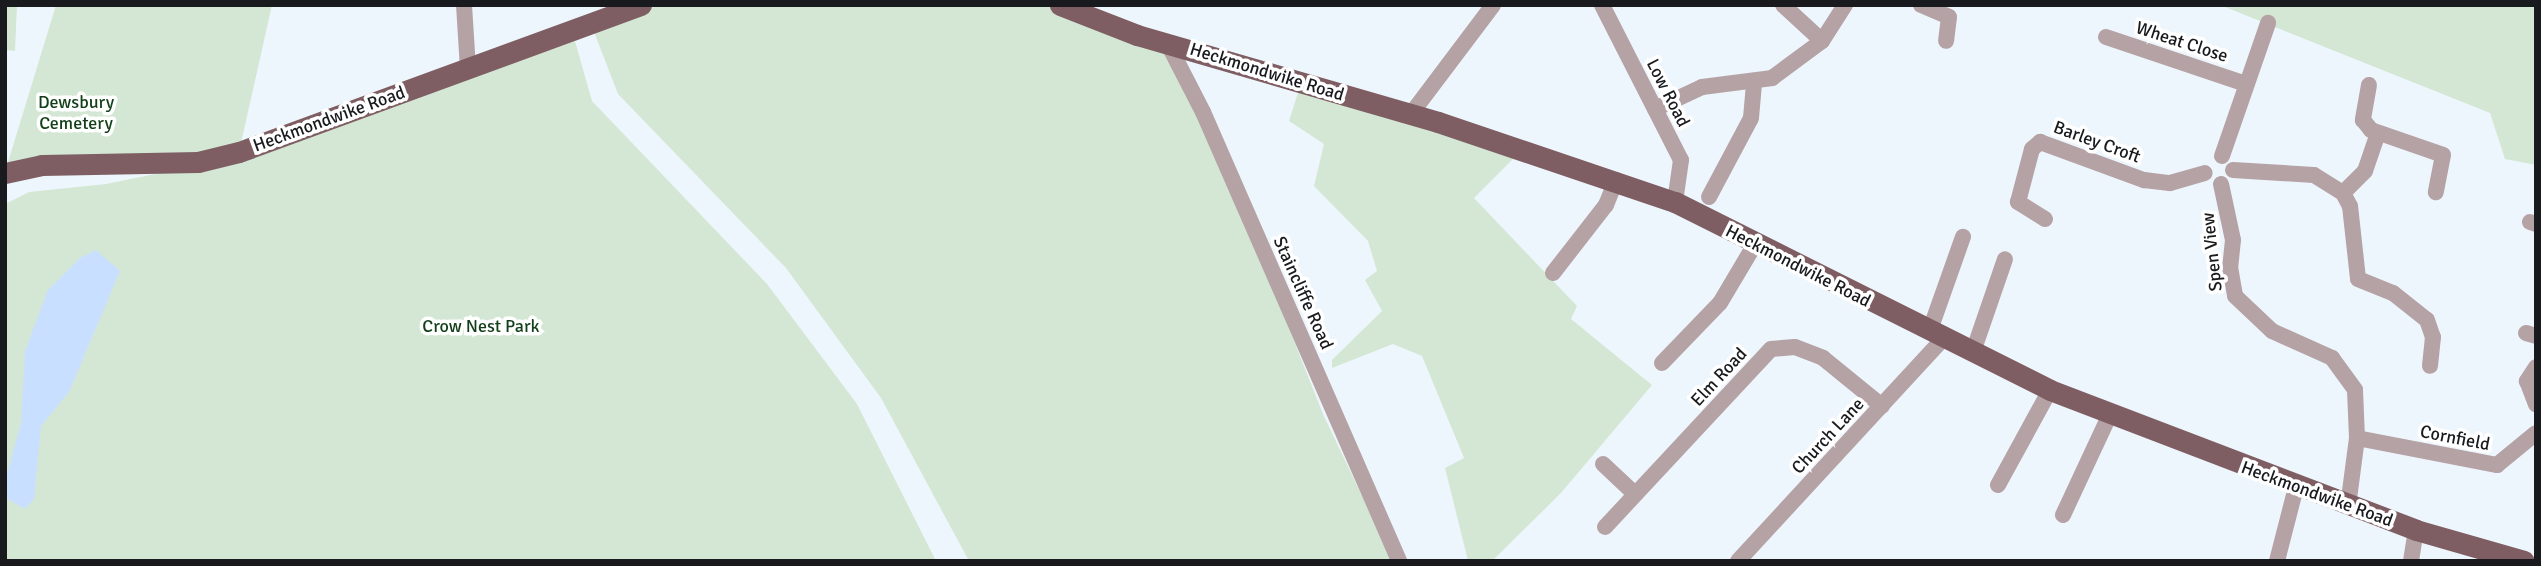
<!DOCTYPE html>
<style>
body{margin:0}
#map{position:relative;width:2541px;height:566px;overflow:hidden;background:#eef6fd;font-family:Signika,sans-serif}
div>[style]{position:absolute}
.green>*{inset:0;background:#d4e7d5}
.water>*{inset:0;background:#c8dfff}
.minor>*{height:16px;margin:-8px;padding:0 8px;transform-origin:8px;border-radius:8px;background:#b5a2a5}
.major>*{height:21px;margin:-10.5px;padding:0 10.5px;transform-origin:10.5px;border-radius:10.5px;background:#7e5e63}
span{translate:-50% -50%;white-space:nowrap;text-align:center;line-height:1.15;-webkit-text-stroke:7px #fff;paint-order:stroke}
.street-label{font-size:18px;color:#181a1d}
.park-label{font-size:18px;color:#123f19}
.frame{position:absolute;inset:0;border:7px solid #181a1d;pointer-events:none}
</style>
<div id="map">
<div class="green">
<i style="clip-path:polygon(5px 5px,17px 5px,15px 51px,5px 50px)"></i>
<i style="clip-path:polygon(56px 5px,272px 5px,239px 152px,5px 172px)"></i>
<i style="clip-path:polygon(649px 5px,1060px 5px,1167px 42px,1203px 112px,1323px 414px,1393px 561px,969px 561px,881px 398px,786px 268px,618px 94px,594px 32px)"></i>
<i style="clip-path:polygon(2220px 5px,2536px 5px,2536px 165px,2505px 159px,2490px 113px)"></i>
<i style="clip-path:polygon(575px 41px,592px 101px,767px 284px,857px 404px,936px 561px,5px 561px,5px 204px,29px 192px,106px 184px,259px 153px)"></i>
<i style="clip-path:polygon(1301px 83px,1522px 150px,1474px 198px,1577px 306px,1571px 319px,1652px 385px,1561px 493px,1492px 561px,1468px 561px,1445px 468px,1464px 458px,1422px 356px,1393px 344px,1332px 368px,1332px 360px,1382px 311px,1365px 280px,1377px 271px,1368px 241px,1314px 186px,1324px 144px,1289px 121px)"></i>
</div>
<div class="water">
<i style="clip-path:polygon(96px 250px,120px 271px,69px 392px,41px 426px,34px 499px,25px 509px,8px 499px,5px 482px,21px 423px,25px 351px,48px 290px,80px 258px)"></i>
</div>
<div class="minor">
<i style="left:464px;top:5px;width:63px;rotate:86.4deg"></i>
<i style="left:1602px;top:5px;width:174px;rotate:63deg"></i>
<i style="left:1681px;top:160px;width:42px;rotate:98.1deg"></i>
<i style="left:1783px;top:5px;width:53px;rotate:42.7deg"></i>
<i style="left:1921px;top:5px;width:30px;rotate:23deg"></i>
<i style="left:1949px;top:17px;width:24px;rotate:97deg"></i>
<i style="left:2106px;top:37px;width:148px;rotate:18.6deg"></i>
<i style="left:1167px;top:42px;width:79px;rotate:62.8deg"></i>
<i style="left:1203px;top:112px;width:490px;rotate:66.4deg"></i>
<i style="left:2369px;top:85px;width:36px;rotate:100deg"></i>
<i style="left:2363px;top:120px;width:13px;rotate:51deg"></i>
<i style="left:2371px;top:130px;width:76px;rotate:19.1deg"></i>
<i style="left:2443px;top:155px;width:38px;rotate:101deg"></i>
<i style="left:1655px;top:109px;width:52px;rotate:-25.1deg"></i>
<i style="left:1702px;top:87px;width:71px;rotate:-7.3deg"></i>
<i style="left:1772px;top:78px;width:62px;rotate:-36.5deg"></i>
<i style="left:1822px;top:41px;width:43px;rotate:-57.4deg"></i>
<i style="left:1411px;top:114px;width:136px;rotate:-53deg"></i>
<i style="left:2222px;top:156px;width:141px;rotate:-70.9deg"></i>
<i style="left:2233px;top:170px;width:81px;rotate:3.5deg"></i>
<i style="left:2314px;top:175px;width:34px;rotate:32deg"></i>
<i style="left:2343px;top:193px;width:15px;rotate:62deg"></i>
<i style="left:2350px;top:206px;width:73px;rotate:83.7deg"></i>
<i style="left:2358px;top:279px;width:38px;rotate:22deg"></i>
<i style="left:2393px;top:293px;width:43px;rotate:38.5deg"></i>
<i style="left:2427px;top:320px;width:18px;rotate:71deg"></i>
<i style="left:2433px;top:337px;width:29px;rotate:96deg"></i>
<i style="left:2221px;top:184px;width:57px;rotate:77.9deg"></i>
<i style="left:2233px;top:240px;width:27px;rotate:96deg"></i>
<i style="left:2230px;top:267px;width:29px;rotate:80deg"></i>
<i style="left:2235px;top:296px;width:51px;rotate:43.4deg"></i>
<i style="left:2272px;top:331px;width:66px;rotate:24.2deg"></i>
<i style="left:2332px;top:358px;width:39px;rotate:54deg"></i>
<i style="left:2355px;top:390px;width:48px;rotate:87.6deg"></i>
<i style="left:2357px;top:438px;width:69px;rotate:97.5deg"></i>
<i style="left:2343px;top:193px;width:31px;rotate:-45deg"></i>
<i style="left:2365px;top:171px;width:40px;rotate:-71.1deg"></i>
<i style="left:1709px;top:197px;width:89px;rotate:-62deg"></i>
<i style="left:1751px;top:118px;width:36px;rotate:-85deg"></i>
<i style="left:2045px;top:219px;width:32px;rotate:-148deg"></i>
<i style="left:2018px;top:202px;width:55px;rotate:-75.2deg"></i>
<i style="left:2032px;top:149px;width:11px;rotate:-41deg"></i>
<i style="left:2040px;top:142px;width:111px;rotate:20.1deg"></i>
<i style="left:2144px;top:180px;width:26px;rotate:7deg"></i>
<i style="left:2170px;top:183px;width:36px;rotate:-16deg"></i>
<i style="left:2530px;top:222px;width:6px;rotate:18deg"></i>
<i style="left:1553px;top:273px;width:86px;rotate:-52.1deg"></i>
<i style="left:1606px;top:205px;width:27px;rotate:-68deg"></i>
<i style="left:1930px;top:330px;width:99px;rotate:-70.5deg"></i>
<i style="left:2526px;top:333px;width:10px;rotate:17deg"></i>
<i style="left:1973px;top:352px;width:98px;rotate:-71deg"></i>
<i style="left:1662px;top:363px;width:83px;rotate:-46deg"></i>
<i style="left:1720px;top:303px;width:69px;rotate:-59.3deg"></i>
<i style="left:2536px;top:367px;width:17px;rotate:123deg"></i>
<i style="left:2527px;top:381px;width:25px;rotate:69deg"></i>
<i style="left:2357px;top:438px;width:143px;rotate:10.9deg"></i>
<i style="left:2497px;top:465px;width:50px;rotate:-39.4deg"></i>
<i style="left:1603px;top:464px;width:44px;rotate:43.2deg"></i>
<i style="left:1998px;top:485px;width:108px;rotate:-61.3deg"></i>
<i style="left:2063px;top:515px;width:111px;rotate:-65deg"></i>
<i style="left:1605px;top:527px;width:243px;rotate:-47deg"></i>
<i style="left:1771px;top:349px;width:24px;rotate:-5deg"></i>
<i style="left:1795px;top:347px;width:30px;rotate:21deg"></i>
<i style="left:1823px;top:358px;width:76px;rotate:39.1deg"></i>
<i style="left:1738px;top:561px;width:305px;rotate:-47.3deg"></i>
<i style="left:2277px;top:561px;width:76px;rotate:-75.6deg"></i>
<i style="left:2411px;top:561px;width:31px;rotate:-81deg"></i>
</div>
<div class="major">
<i style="left:1060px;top:5px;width:83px;rotate:21.3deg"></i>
<i style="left:1137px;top:35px;width:313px;rotate:16.1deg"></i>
<i style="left:1438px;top:122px;width:250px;rotate:18.7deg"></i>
<i style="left:1675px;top:202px;width:419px;rotate:26.6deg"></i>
<i style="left:2050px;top:390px;width:392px;rotate:20.9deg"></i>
<i style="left:2416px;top:530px;width:112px;rotate:16deg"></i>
<i style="left:5px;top:173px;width:38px;rotate:-12deg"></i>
<i style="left:42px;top:165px;width:156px;rotate:-1.1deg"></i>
<i style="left:198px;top:162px;width:42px;rotate:-13.7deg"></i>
<i style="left:239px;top:152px;width:428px;rotate:-20.1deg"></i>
</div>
<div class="street-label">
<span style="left:2182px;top:42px;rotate:18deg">Wheat Close</span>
<span style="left:1267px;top:72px;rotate:17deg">Heckmondwike Road</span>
<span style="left:1668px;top:93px;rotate:63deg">Low Road</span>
<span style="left:329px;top:119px;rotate:-20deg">Heckmondwike Road</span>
<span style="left:2097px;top:142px;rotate:20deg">Barley Croft</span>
<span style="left:2212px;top:252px;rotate:-96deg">Spen View</span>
<span style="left:1798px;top:266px;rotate:27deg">Heckmondwike Road</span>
<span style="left:1303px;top:293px;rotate:66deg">Staincliffe Road</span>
<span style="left:1719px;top:377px;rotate:-47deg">Elm Road</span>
<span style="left:1828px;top:436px;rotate:-47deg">Church Lane</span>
<span style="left:2455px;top:438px;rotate:11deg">Cornfield</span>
<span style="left:2317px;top:494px;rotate:20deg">Heckmondwike Road</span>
</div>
<div class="park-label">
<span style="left:76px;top:113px">Dewsbury<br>Cemetery</span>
<span style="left:481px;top:326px">Crow Nest Park</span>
</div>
<div class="frame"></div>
</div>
